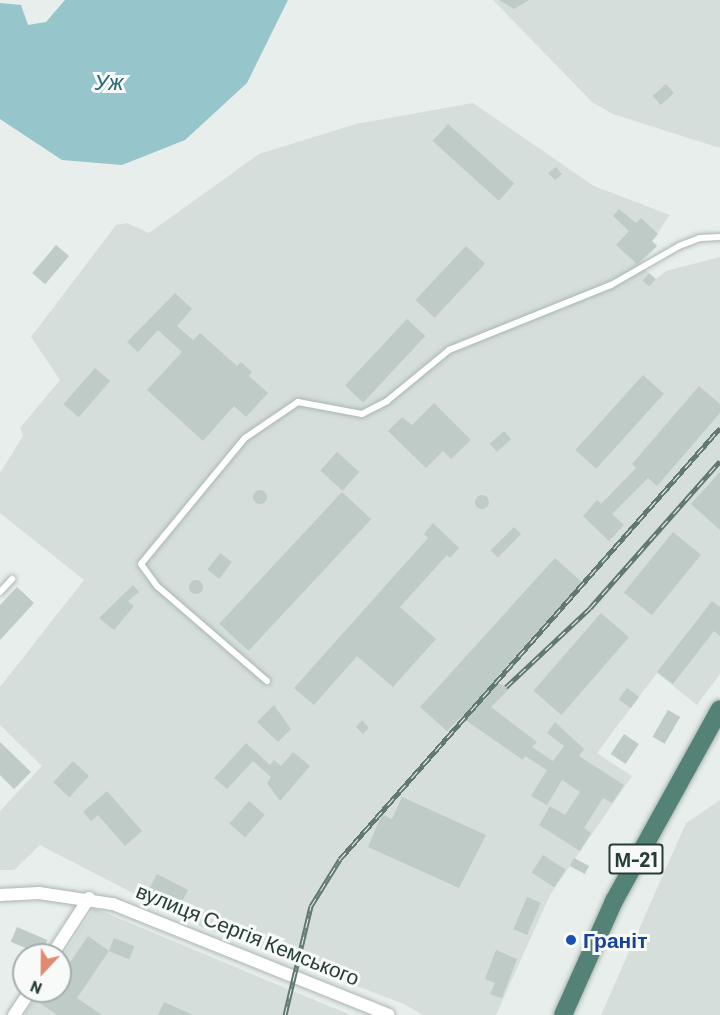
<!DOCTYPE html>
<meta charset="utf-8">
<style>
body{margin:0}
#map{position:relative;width:720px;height:1015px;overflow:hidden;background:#e7eeeb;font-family:Barlow,sans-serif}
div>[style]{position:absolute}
.built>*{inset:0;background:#d5deda}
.water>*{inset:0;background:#96c5cc}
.building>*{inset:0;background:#bfcbc6;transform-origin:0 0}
.round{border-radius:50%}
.roads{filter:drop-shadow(0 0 2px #aab6b2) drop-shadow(0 0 2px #aab6b2)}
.service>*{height:6px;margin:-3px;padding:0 3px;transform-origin:3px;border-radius:3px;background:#fff}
.minor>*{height:12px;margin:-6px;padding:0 6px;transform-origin:6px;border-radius:6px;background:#fff}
.trunk>*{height:18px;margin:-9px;padding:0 9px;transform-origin:9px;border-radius:9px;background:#548276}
.rail>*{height:5px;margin-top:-2.5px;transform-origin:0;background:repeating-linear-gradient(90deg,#f7faf9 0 9px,#627973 0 18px);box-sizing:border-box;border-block:2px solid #627973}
.dots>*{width:16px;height:16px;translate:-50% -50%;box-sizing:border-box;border:3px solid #f7faf9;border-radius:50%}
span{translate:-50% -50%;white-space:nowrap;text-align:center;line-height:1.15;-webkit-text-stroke:6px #f7faf9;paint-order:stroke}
.shield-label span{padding:2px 4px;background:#f7faf9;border:2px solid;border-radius:4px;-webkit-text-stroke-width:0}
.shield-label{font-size:20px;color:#273e38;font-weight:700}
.street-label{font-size:21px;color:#273e38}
.transit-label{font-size:21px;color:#164399;font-weight:700}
.left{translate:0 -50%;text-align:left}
.water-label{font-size:22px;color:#286974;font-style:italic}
.north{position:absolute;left:12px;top:943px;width:60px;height:60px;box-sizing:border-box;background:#f7faf9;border:2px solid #a4afac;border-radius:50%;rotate:202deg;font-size:16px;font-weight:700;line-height:24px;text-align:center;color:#273e38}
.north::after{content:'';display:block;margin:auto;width:21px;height:27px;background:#e28a70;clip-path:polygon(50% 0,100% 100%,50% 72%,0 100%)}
</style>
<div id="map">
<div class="built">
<i style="clip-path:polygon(493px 0,720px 0,720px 148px,613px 114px,592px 102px)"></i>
<i style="clip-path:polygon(473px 103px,594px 186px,670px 215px,652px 241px,657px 246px,639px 265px,656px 279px,666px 271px,720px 257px,720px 674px,697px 705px,657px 673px,597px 753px,632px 776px,550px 895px,496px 1015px,423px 1015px,404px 1004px,191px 923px,40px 845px,14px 870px,0 870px,0 811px,42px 766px,0 725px,0 687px,84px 580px,0 513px,0 473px,23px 436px,20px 428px,60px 380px,31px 337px,116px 225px,127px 223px,149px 233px,259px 154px,356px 124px)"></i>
<i style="clip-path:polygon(720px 800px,720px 1015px,601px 1015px,686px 823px)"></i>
<i style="clip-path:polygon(94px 908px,271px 982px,351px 1015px,24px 1015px,40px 991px,60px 991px,60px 960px)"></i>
</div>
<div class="water">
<i style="clip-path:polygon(65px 0,288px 0,247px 83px,185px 140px,122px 165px,62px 160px,0 119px,0 3px,21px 5px,28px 25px,46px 22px)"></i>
</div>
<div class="building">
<i style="clip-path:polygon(499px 0,529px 0,514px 9px)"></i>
<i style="left:666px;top:84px;width:12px;height:18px;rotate:48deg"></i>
<i style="left:448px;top:124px;width:89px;height:23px;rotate:42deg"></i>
<i style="clip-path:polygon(556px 167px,562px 174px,555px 180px,548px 173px)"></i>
<i style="clip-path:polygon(619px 209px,636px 223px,641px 218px,658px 234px,652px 241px,657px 246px,637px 264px,616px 245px,629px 231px,613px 216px)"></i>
<i style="left:56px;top:245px;width:17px;height:37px;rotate:40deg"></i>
<i style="left:466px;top:246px;width:26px;height:74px;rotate:43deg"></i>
<i style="left:649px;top:273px;width:9px;height:10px;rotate:41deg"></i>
<i style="clip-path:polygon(175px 293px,192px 309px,177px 326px,193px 340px,200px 333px,237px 366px,241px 362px,252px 372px,249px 376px,268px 393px,246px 417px,234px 406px,203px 441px,147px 390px,182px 352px,158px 330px,138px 352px,127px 342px)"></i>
<i style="left:407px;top:319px;width:25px;height:91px;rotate:43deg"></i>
<i style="left:95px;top:368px;width:20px;height:48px;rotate:41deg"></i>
<i style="left:643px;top:375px;width:28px;height:101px;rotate:42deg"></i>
<i style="clip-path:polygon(699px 386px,720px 404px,720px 413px,657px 486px,648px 478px,612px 514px,624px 525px,609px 541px,583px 516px,597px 500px,601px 504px,636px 468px,632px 464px)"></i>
<i style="clip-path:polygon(434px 403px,471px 440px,451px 459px,443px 451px,426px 468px,388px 431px,402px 417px,412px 425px)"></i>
<i style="left:504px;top:431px;width:11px;height:19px;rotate:49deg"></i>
<i style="left:337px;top:452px;width:30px;height:25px;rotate:42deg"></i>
<i style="clip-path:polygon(720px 472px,720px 530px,691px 504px)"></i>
<i class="round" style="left:253px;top:490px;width:14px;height:14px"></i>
<i style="left:342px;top:492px;width:40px;height:180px;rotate:43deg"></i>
<i class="round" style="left:475px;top:495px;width:14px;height:14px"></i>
<i style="clip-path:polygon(433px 523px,459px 548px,450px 558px,447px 555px,400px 607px,436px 639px,393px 687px,357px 656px,314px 705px,294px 688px,428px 538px,424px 534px)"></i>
<i style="left:514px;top:527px;width:10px;height:33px;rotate:45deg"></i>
<i style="left:673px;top:532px;width:36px;height:78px;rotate:39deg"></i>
<i style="left:220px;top:553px;width:15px;height:21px;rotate:37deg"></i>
<i style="clip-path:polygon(555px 558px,582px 582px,494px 680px,509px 689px,491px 707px,537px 742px,532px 747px,553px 761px,564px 746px,547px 733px,555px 722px,584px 749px,579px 756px,624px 785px,612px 803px,603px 798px,584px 828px,591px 833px,580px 851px,539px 825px,550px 806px,565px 815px,580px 792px,562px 780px,547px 805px,531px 796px,547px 770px,525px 756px,523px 760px,461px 717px,447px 731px,420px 707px)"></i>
<i class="round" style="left:189px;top:580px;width:14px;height:14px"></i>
<i style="clip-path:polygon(133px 585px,139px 592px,128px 601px,134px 606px,114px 630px,99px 618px)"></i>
<i style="clip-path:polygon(17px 587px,34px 603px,0 640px,0 605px)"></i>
<i style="clip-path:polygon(712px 601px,720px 607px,720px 636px,714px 631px,673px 684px,657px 672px)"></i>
<i style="left:601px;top:613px;width:37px;height:103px;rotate:41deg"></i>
<i style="left:627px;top:688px;width:15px;height:14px;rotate:37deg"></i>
<i style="clip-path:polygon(274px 705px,291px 729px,278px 742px,257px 722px)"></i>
<i style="left:668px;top:710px;width:14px;height:31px;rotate:30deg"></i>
<i style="clip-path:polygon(362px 720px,369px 728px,363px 734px,356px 727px)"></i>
<i style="left:624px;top:734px;width:18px;height:24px;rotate:34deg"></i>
<i style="clip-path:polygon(0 742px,31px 772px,14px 789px,0 775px)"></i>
<i style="clip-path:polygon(246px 743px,270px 765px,274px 760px,281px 766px,293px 752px,310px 766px,280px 801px,267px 783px,271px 777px,253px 761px,227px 789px,214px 778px)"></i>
<i style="left:73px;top:761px;width:22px;height:29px;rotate:43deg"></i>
<i style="clip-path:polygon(107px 791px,142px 831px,125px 846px,98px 815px,91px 821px,83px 812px)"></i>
<i style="clip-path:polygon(402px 797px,486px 835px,459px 888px,368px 847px,382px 814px,392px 819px)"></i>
<i style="left:249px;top:801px;width:21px;height:30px;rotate:41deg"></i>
<i style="left:543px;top:855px;width:27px;height:21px;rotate:33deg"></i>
<i style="left:574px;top:858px;width:17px;height:9px;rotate:28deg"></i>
<i style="clip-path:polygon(157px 874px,188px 890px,178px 909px,145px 897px)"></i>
<i style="left:527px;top:897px;width:15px;height:35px;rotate:23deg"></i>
<i style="left:17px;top:927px;width:33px;height:16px;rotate:23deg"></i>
<i style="clip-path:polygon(88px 936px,109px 951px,77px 998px,102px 1015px,57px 1015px,41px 1004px,50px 991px,60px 991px,60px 977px)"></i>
<i style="left:114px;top:938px;width:22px;height:14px;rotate:22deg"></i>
<i style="clip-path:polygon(496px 950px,517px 959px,502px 998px,490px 994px,495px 983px,485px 979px)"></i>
<i style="clip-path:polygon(164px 1002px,193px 1015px,158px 1015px)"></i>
</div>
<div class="roads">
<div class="service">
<i style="left:0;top:592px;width:18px;rotate:-47deg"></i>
<i style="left:267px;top:681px;width:145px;rotate:-139.2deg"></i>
<i style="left:157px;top:586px;width:27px;rotate:-126deg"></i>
<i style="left:141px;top:564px;width:163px;rotate:-50.5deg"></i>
<i style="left:245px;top:438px;width:64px;rotate:-34.2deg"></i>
<i style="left:298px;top:402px;width:65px;rotate:10.6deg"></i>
<i style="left:362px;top:414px;width:28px;rotate:-27deg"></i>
<i style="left:387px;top:401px;width:80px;rotate:-39.4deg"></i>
<i style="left:449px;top:350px;width:175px;rotate:-21.9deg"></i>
<i style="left:611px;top:285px;width:78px;rotate:-29.8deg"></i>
<i style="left:679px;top:246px;width:22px;rotate:-21deg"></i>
<i style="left:700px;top:238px;width:20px;rotate:-3deg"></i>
</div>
<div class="minor">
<i style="left:0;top:895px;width:39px;rotate:-3deg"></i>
<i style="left:39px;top:893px;width:75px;rotate:8.5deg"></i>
<i style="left:113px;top:904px;width:297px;rotate:21.9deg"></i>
<i style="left:52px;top:955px;width:68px;rotate:-57deg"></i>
<i style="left:14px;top:1015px;width:29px;rotate:-56deg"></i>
</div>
<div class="trunk">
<i style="left:563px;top:1015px;width:125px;rotate:-65.9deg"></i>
<i style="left:614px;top:901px;width:219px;rotate:-61.1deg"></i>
</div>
</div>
<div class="rail">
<i style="left:506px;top:687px;width:115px;rotate:-43.2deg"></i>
<i style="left:590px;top:608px;width:196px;rotate:-48.5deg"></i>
<i style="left:285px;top:1015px;width:112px;rotate:-76.6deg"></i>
<i style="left:311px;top:906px;width:55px;rotate:-58.3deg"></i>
<i style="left:340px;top:859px;width:575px;rotate:-48.6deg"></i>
</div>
<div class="dots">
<i style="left:571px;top:940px;background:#1a4fb4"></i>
</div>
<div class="shield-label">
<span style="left:636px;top:859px">М-21</span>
</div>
<div class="street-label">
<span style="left:248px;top:934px;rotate:22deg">вулиця Сергія Кемського</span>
</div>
<div class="transit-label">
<span class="left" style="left:583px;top:940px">Граніт</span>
</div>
<div class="water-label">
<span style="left:109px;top:82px">Уж</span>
</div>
<div class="north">N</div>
</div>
